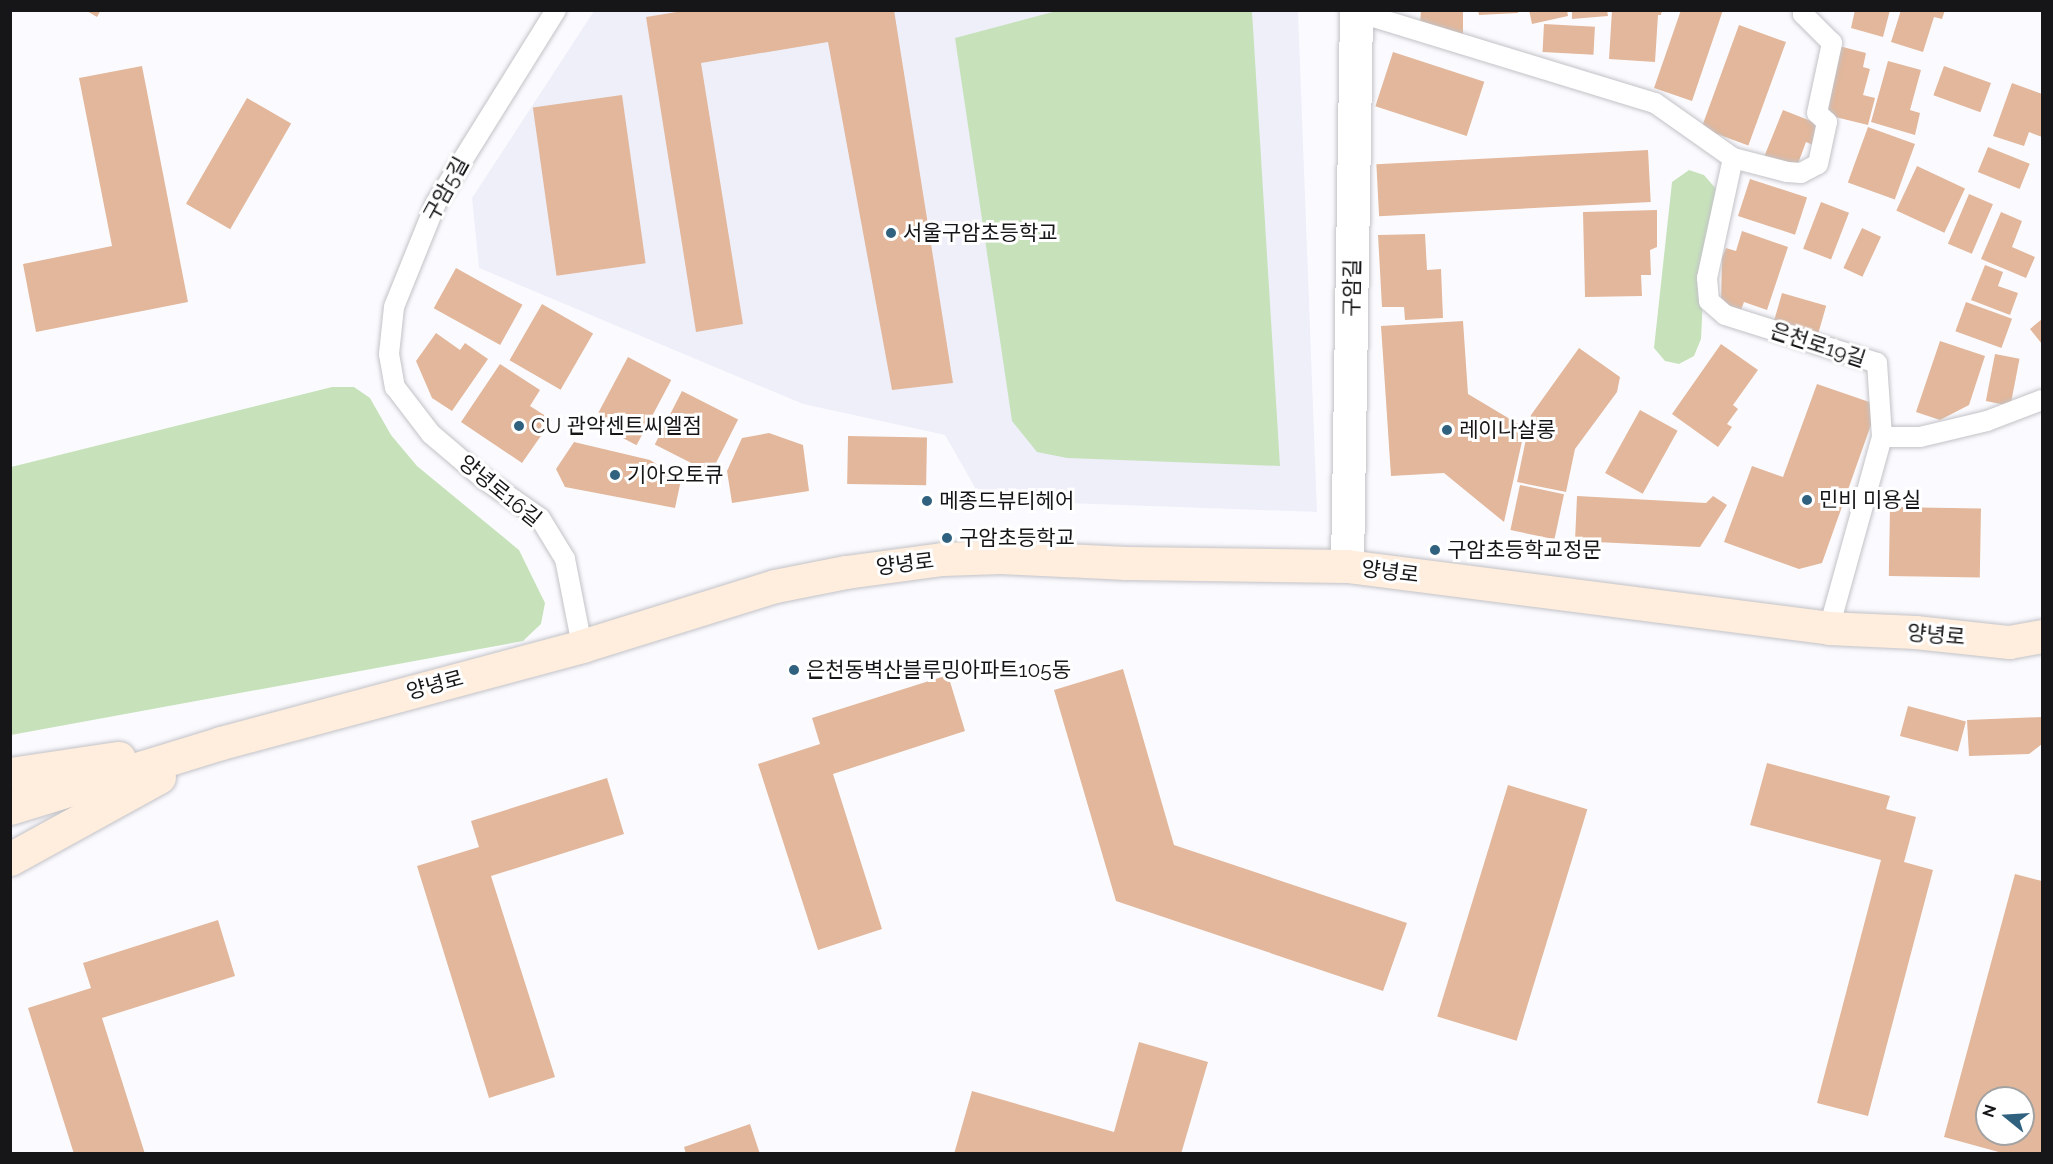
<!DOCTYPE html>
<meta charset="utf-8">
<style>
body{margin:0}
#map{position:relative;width:2053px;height:1164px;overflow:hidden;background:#fbfbff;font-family:Raleway,"Noto Sans KR",sans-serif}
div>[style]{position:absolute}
.built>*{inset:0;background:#efeffa}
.green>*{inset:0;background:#c7e2bb}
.building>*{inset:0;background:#e2b79b;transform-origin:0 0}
.roads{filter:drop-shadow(0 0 2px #c2c2c7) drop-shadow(0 0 2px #c2c2c7)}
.lane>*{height:20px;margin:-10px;padding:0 10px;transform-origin:10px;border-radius:10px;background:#fff}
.street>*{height:33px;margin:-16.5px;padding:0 16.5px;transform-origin:16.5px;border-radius:16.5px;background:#fff}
.secondary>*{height:33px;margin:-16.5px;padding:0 16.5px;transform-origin:16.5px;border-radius:16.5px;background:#fed}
.dots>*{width:16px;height:16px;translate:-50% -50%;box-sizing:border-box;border:3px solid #fff;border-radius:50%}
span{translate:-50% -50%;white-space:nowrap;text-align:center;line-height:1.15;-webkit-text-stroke:6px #fff;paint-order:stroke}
.street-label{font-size:21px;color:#161618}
.poi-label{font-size:21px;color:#161618}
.left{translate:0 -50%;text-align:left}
.frame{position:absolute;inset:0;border:12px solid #161618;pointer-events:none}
.north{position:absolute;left:1975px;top:1086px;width:60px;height:60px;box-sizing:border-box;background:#fff;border:2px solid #a2a2a3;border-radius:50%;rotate:288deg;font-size:16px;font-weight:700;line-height:24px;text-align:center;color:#161618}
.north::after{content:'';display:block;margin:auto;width:21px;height:27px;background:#30617f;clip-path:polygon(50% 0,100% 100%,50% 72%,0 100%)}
</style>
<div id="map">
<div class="built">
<i style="clip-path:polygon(594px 11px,1298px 11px,1317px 512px,982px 500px,945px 435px,803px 404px,479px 268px,472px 198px)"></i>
</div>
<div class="green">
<i style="clip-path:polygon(1060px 10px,1252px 11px,1280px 466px,1067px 458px,1037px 452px,1012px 421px,955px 38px)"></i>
<i style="clip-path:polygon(1689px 170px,1704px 175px,1717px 190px,1704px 278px,1701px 339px,1694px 356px,1679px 364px,1665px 361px,1654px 348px,1672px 182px)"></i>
<i style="clip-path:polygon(332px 387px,354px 387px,370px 398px,391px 435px,417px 466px,519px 550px,545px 603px,541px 624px,523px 641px,11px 735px,11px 467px)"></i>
</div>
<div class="building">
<i style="clip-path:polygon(85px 10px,101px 10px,97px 17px)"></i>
<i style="clip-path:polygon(689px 10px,894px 10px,953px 383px,892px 390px,828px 42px,701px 63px,743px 324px,696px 332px,646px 17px)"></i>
<i style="clip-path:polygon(1421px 10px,1463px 10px,1463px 36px,1420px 23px)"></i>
<i style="clip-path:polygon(1478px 10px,1518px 10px,1518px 13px,1479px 15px)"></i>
<i style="clip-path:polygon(1529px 10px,1567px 10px,1568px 16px,1532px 24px)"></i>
<i style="clip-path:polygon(1572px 10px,1607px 10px,1608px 16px,1572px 19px)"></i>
<i style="clip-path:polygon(1612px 10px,1662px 10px,1661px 15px,1658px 15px,1655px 62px,1609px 59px)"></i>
<i style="clip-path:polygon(1681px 10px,1723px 10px,1692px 101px,1654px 88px)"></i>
<i style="clip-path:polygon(1855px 10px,1890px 10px,1883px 37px,1851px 28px)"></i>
<i style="clip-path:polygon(1901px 10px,1945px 10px,1942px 19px,1934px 17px,1923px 52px,1891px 42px)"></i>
<i style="left:1544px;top:24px;width:51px;height:28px;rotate:3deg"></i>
<i style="left:1739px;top:25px;width:50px;height:110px;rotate:20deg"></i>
<i style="clip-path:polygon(1839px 46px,1866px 53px,1863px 67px,1870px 69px,1863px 95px,1875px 98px,1868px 125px,1823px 114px)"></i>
<i style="left:1393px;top:52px;width:96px;height:57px;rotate:18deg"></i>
<i style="clip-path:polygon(1888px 61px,1921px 70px,1910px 110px,1920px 113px,1915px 135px,1871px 122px)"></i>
<i style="clip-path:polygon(142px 66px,188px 302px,36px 332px,23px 264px,112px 246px,79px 78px)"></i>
<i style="left:1944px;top:66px;width:50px;height:31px;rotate:20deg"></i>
<i style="clip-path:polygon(2012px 83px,2042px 94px,2042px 137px,2029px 132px,2024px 146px,1993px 136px)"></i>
<i style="left:622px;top:95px;width:170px;height:90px;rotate:82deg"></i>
<i style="left:247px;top:98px;width:51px;height:122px;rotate:30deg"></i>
<i style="clip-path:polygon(1783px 110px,1821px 125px,1813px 145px,1806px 142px,1796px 169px,1764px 157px)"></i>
<i style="left:1868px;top:127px;width:50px;height:59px;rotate:20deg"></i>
<i style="left:1988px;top:147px;width:45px;height:27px;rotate:22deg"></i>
<i style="left:1648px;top:150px;width:52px;height:272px;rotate:87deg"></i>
<i style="left:1917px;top:166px;width:53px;height:49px;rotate:25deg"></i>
<i style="left:1750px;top:179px;width:60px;height:39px;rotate:18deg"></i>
<i style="left:1969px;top:194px;width:26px;height:54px;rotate:23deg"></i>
<i style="left:1821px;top:202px;width:30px;height:50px;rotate:21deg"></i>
<i style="clip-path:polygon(1657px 210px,1657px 247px,1650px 250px,1651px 275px,1641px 275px,1642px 296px,1585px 297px,1583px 212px)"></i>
<i style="clip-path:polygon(2001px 212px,2022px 221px,2012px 247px,2035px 257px,2026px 278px,1981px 259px)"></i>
<i style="left:1862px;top:228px;width:21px;height:44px;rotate:25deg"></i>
<i style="clip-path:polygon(1742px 231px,1788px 247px,1767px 310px,1744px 302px,1741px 310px,1721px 302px,1722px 258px,1726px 248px,1736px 251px)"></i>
<i style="clip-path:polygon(1425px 234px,1427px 270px,1441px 269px,1443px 318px,1405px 320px,1404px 307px,1382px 307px,1378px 235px)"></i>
<i style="clip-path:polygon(1985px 265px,2003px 272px,1998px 286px,2018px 293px,2010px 315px,1971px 300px)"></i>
<i style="left:456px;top:268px;width:76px;height:46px;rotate:29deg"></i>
<i style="left:1782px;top:293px;width:46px;height:29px;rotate:16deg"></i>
<i style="left:1966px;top:302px;width:49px;height:31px;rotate:20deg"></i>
<i style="left:542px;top:304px;width:59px;height:65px;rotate:30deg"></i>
<i style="clip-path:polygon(2042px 319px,2042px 344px,2030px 329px)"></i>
<i style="clip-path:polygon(1463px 321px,1468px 394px,1525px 428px,1504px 522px,1444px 473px,1391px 476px,1381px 326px)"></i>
<i style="clip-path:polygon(436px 333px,460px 350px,465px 343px,488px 359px,452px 411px,432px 398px,416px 361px)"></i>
<i style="clip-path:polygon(1940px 341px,1985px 356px,1969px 405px,1940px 420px,1916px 412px)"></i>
<i style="clip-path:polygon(1721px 344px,1758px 370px,1733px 405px,1738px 409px,1727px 424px,1732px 427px,1718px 447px,1672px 414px)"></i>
<i style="clip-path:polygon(1579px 348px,1620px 377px,1617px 392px,1575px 449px,1566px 492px,1517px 482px,1531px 415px)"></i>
<i style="left:1995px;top:354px;width:25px;height:48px;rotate:11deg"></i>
<i style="left:628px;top:357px;width:49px;height:74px;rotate:28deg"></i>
<i style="clip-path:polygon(500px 364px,540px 390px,530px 406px,552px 420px,522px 463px,461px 422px)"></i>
<i style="clip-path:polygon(1817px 384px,1878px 405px,1822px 563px,1799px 569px,1724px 542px,1752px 466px,1783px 477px)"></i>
<i style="left:682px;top:391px;width:63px;height:60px;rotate:27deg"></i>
<i style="left:1640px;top:410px;width:43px;height:72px;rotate:29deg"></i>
<i style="clip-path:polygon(769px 433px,803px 445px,809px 491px,732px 503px,727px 471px,742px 438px)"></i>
<i style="left:848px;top:436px;width:79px;height:48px;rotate:1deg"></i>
<i style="clip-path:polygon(574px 442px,650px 460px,681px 480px,675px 508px,565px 487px,556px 469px)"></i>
<i style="left:1520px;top:485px;width:45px;height:46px;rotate:12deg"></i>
<i style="clip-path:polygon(1577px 496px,1706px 503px,1713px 496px,1727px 505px,1700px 547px,1575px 541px)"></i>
<i style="left:1890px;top:507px;width:91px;height:69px;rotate:1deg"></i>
<i style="clip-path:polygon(1123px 669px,1174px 845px,1407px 923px,1383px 991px,1116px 901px,1054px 690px)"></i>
<i style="clip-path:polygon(948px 675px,965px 731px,833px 774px,882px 929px,818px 950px,758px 764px,820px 744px,812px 718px)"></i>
<i style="left:1908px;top:706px;width:60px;height:31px;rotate:15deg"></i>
<i style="clip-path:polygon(2042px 717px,2042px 744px,2029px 754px,1969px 756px,1967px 720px)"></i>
<i style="clip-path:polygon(1767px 763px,1890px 796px,1886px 809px,1916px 817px,1904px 862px,1933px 870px,1868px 1116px,1817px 1103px,1881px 860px,1750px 825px)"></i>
<i style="clip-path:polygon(607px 778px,624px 834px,491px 876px,555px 1077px,489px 1098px,417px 866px,479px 847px,471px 821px)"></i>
<i style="left:1508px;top:785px;width:83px;height:242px;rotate:17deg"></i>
<i style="clip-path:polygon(evenodd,2015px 874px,2042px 881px,2042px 1154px,2006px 1154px,1944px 1137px,2015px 874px,1987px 1098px,2023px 1098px,2023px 1134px,1987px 1134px,1987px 1098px)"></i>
<i style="clip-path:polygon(218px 920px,235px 976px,102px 1018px,145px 1154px,74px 1154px,28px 1008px,91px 988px,83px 963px)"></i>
<i style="clip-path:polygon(1139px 1042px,1208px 1062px,1181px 1154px,954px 1154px,972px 1091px,1114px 1132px)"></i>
<i style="clip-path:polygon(750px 1124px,760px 1154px,686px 1154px,684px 1147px)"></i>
</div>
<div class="roads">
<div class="lane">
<i style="left:556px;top:10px;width:227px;rotate:121.9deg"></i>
<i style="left:436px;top:203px;width:112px;rotate:112deg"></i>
<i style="left:394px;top:307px;width:47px;rotate:96.1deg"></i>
<i style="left:389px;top:354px;width:34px;rotate:80deg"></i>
<i style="left:395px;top:387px;width:59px;rotate:52.5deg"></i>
<i style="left:431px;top:434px;width:70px;rotate:40.3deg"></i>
<i style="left:484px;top:479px;width:68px;rotate:34.9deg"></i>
<i style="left:540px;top:518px;width:48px;rotate:58.6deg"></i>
<i style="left:565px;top:559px;width:89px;rotate:78.9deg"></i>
<i style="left:1356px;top:16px;width:14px"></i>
<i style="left:1370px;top:16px;width:298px;rotate:17deg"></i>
<i style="left:1655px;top:103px;width:95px;rotate:35.2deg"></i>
<i style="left:1733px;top:158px;width:56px;rotate:14.5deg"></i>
<i style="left:1787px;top:172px;width:14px;rotate:4deg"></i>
<i style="left:1801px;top:173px;width:19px;rotate:-28deg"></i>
<i style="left:1818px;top:164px;width:43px;rotate:-77.9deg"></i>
<i style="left:1827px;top:122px;width:13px;rotate:-138deg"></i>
<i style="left:1817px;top:113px;width:72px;rotate:-77.9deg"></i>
<i style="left:1832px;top:43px;width:41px;rotate:-135deg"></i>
<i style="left:1803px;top:14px;width:4px;rotate:-90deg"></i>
<i style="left:1733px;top:158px;width:123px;rotate:102.2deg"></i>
<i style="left:1707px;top:278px;width:23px;rotate:85deg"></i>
<i style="left:1709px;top:301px;width:21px;rotate:41deg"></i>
<i style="left:1725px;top:315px;width:159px;rotate:17.5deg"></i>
<i style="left:1877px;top:363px;width:74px;rotate:86.1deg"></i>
<i style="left:1882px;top:437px;width:198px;rotate:105.5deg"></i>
<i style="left:1882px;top:437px;width:38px"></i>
<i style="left:1920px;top:437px;width:69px;rotate:-13.4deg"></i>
<i style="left:1987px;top:421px;width:59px;rotate:-20.9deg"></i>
</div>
<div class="street">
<i style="left:1347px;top:566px;width:556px;rotate:-89.07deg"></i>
</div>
<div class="secondary">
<i style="left:10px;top:774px;width:110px;rotate:-8.4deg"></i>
<i style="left:10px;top:808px;width:221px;rotate:-17.1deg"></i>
<i style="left:221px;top:743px;width:374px;rotate:-15deg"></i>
<i style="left:582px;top:646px;width:202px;rotate:-17.3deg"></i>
<i style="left:775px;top:586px;width:72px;rotate:-11.2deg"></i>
<i style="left:846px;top:572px;width:97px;rotate:-7.7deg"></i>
<i style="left:942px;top:559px;width:58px;rotate:-2deg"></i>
<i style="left:1000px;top:557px;width:126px;rotate:2.7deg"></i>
<i style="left:1126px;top:563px;width:221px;rotate:0.8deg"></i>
<i style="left:1347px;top:566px;width:486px;rotate:7.3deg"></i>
<i style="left:1829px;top:628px;width:86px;rotate:2.7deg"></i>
<i style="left:1915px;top:632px;width:95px;rotate:6.1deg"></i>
<i style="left:2009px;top:642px;width:34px;rotate:-10deg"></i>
<i style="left:10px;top:859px;width:170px;rotate:-28.8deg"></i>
</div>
</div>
<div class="dots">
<i style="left:891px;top:233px;background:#30617f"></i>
<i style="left:519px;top:426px;background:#30617f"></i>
<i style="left:1447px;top:430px;background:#30617f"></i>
<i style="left:615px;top:475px;background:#30617f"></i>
<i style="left:1807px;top:500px;background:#30617f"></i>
<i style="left:927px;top:501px;background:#30617f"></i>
<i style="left:947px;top:538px;background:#30617f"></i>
<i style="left:1435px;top:550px;background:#30617f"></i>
<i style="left:794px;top:670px;background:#30617f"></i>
</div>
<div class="street-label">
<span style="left:446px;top:189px;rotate:-61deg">구암5길</span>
<span style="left:1352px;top:288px;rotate:-89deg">구암길</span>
<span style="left:1818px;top:345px;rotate:18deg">은천로19길</span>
<span style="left:500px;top:491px;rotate:39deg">양녕로16길</span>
<span style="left:905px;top:564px;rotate:-7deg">양녕로</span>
<span style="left:1390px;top:572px;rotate:7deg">양녕로</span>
<span style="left:1936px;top:635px;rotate:5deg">양녕로</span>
<span style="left:435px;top:685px;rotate:-15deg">양녕로</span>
</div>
<div class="poi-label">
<span class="left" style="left:903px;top:233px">서울구암초등학교</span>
<span class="left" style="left:531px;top:426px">CU 관악센트씨엘점</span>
<span class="left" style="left:1459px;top:430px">레이나살롱</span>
<span class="left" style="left:627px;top:475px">기아오토큐</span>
<span class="left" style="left:1819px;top:500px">민비 미용실</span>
<span class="left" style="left:939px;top:501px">메종드뷰티헤어</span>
<span class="left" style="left:959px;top:538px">구암초등학교</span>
<span class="left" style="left:1447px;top:550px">구암초등학교정문</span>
<span class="left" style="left:806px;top:670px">은천동벽산블루밍아파트105동</span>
</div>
<div class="frame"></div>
<div class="north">N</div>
</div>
